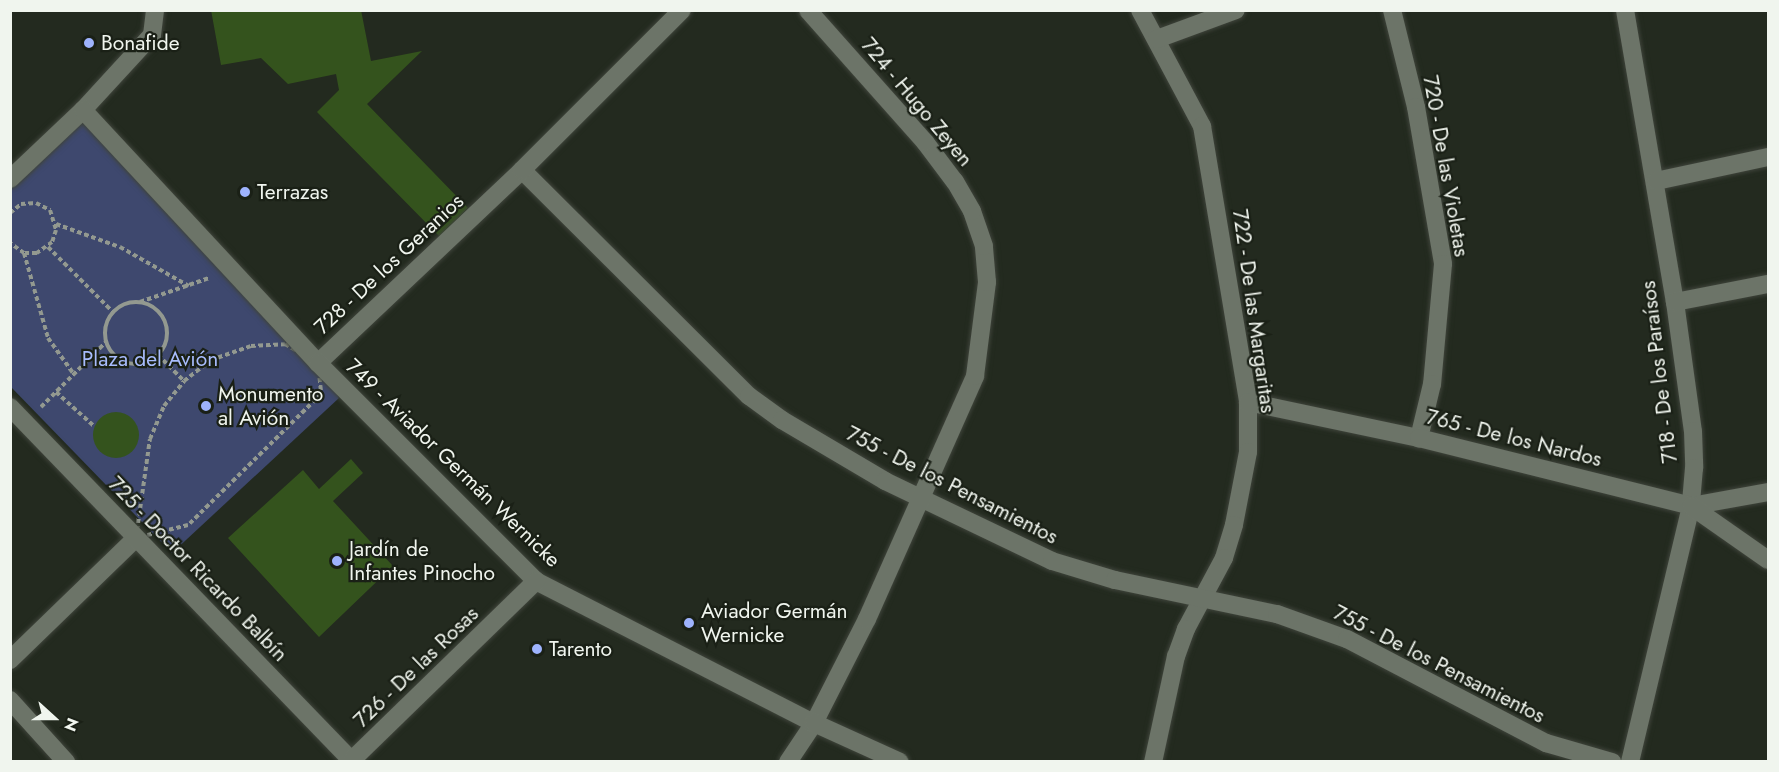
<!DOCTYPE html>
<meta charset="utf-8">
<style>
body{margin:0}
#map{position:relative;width:1779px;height:772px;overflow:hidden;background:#232a1f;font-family:Jost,sans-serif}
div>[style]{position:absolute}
.green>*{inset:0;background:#3e486e}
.building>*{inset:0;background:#34531d}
.round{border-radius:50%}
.path>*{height:4px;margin-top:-2px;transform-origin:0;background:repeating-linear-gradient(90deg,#939990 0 4.5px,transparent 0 7.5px)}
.path>.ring{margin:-2px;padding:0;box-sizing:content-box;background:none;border:4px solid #939990;border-radius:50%}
.roads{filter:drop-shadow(0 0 2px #3f443b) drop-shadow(0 0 2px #3f443b)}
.street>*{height:18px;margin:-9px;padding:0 9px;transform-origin:9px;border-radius:9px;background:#6c7468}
.secondary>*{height:18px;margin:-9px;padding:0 9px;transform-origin:9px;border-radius:9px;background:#6c7468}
.dots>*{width:16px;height:16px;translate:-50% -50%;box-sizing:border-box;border:3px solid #1a2016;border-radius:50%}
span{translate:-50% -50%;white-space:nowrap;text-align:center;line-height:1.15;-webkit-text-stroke:4.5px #1a2016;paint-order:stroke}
.poi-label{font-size:21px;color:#f0f5ee}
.left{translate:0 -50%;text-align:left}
.street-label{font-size:21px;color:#f0f5ee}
.park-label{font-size:21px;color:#a8bcfd}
.frame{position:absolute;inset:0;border:12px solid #f0f5ee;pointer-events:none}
.north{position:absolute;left:24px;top:688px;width:60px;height:60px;-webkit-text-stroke:4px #1a2016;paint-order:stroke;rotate:111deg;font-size:16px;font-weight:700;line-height:24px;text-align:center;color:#f0f5ee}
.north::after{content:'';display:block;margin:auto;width:21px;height:27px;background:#f0f5ee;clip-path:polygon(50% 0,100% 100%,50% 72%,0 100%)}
</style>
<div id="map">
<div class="green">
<i style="clip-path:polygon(87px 111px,318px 363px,339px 398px,172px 553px,11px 387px,11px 184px)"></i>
</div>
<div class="building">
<i style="clip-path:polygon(211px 10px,361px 10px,371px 61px,422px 51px,367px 104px,468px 208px,439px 236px,317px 112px,339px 90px,336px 74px,288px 84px,261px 58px,221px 65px)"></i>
<i class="round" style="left:93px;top:412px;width:46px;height:46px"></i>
<i style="clip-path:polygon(351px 459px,363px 473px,333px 501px,393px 566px,319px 637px,228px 538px,303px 470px,319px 489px)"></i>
</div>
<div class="path">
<i style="left:10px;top:213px;width:14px;rotate:-39deg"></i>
<i style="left:21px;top:204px;width:15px;rotate:-4deg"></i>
<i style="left:36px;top:203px;width:16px;rotate:27deg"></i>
<i style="left:50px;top:210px;width:21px;rotate:73deg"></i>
<i style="left:56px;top:230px;width:13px;rotate:108deg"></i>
<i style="left:52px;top:242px;width:19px;rotate:144deg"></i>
<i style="left:37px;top:253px;width:13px;rotate:180deg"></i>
<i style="left:24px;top:253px;width:17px;rotate:-144deg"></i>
<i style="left:56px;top:224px;width:68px;rotate:19.8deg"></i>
<i style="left:120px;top:247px;width:79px;rotate:29.5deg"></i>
<i style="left:48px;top:247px;width:92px;rotate:45deg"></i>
<i style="left:24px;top:253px;width:88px;rotate:74.2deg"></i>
<i style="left:48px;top:338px;width:43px;rotate:54.5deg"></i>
<i style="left:140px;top:302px;width:73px;rotate:-19.2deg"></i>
<i class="ring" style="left:105px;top:302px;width:58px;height:58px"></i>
<i style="left:285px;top:344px;width:38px;rotate:30deg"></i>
<i style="left:318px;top:363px;width:31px;rotate:84deg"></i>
<i style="left:321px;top:394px;width:187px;rotate:135.4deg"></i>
<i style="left:188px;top:525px;width:54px;rotate:166deg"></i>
<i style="left:136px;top:538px;width:100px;rotate:-82deg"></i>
<i style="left:150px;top:439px;width:36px;rotate:-67deg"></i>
<i style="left:164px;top:406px;width:32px;rotate:-51deg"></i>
<i style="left:184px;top:381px;width:34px;rotate:-38deg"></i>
<i style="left:211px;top:360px;width:42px;rotate:-19.3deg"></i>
<i style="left:251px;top:346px;width:34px;rotate:-3deg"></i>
<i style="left:158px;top:355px;width:37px;rotate:45deg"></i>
<i style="left:56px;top:392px;width:52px;rotate:41.9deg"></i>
<i style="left:41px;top:407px;width:92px;rotate:-45deg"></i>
</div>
<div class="roads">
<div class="street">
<i style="left:1140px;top:10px;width:132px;rotate:61.9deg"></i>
<i style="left:1202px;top:126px;width:280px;rotate:80.5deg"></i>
<i style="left:1248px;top:402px;width:50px;rotate:90deg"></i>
<i style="left:1248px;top:452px;width:74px;rotate:100.9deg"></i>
<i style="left:1234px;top:525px;width:34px;rotate:107deg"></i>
<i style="left:1224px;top:558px;width:81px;rotate:118.2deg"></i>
<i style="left:1186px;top:629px;width:29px;rotate:110deg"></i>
<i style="left:1176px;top:656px;width:108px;rotate:102.2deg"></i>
<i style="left:1392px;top:10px;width:100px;rotate:76.1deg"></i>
<i style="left:1416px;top:107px;width:159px;rotate:80.2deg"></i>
<i style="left:1443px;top:264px;width:121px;rotate:95.2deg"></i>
<i style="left:1432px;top:384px;width:56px;rotate:103.5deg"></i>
<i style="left:1625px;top:10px;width:296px;rotate:80.3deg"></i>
<i style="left:1675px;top:302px;width:130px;rotate:82.1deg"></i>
<i style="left:1693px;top:431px;width:37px;rotate:88deg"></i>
<i style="left:1694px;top:468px;width:38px;rotate:95deg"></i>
<i style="left:1691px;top:506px;width:263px;rotate:103.4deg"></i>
<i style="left:1157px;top:39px;width:84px;rotate:-20.2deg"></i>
<i style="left:83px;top:110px;width:102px;rotate:-47.4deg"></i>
<i style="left:152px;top:35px;width:25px;rotate:-83deg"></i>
<i style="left:522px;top:170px;width:320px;rotate:44.9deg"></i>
<i style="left:749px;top:396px;width:41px;rotate:36deg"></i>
<i style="left:782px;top:420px;width:120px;rotate:30.6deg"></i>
<i style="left:885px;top:481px;width:185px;rotate:25.6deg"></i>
<i style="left:1052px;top:561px;width:66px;rotate:16.8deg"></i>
<i style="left:1115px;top:580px;width:166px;rotate:11.9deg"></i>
<i style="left:1277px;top:614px;width:74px;rotate:19.7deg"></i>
<i style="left:1347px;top:639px;width:225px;rotate:27.6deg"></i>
<i style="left:1546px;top:743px;width:69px;rotate:16.1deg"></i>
<i style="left:1656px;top:181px;width:115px;rotate:-12.1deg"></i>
<i style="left:1675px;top:302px;width:95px;rotate:-11deg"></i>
<i style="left:318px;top:363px;width:281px;rotate:-43.4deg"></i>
<i style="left:522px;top:170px;width:226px;rotate:-45deg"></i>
<i style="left:1248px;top:402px;width:175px;rotate:11.9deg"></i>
<i style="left:1419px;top:438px;width:280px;rotate:14deg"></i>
<i style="left:1691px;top:506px;width:78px;rotate:-10.3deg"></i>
<i style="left:1691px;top:506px;width:94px;rotate:35deg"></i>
<i style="left:10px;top:660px;width:175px;rotate:-44.1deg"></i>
<i style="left:10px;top:700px;width:84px;rotate:47.9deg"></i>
<i style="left:788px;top:762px;width:47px;rotate:-56.3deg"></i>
<i style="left:814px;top:723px;width:117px;rotate:-63deg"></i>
<i style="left:867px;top:619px;width:266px;rotate:-66deg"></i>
<i style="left:975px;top:376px;width:95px;rotate:-82.7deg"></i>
<i style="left:987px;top:282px;width:36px;rotate:-95deg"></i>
<i style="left:984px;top:246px;width:37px;rotate:-109deg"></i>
<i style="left:972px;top:211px;width:34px;rotate:-120deg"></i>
<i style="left:955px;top:182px;width:50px;rotate:-126.9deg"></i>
<i style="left:925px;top:142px;width:176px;rotate:-131.6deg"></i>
</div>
<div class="secondary">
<i style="left:10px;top:179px;width:100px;rotate:-43.4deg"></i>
<i style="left:83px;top:110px;width:345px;rotate:47.1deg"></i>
<i style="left:318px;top:363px;width:308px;rotate:45deg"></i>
<i style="left:536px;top:581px;width:312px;rotate:27.1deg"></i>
<i style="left:814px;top:723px;width:94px;rotate:24.4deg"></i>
<i style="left:10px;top:407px;width:494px;rotate:46deg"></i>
<i style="left:352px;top:760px;width:257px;rotate:-44.2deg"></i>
</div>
</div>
<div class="dots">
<i style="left:89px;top:43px;background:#9eb3fd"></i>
<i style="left:245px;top:192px;background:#9eb3fd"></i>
<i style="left:206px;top:406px;background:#9eb3fd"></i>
<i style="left:337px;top:561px;background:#9eb3fd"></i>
<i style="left:689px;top:623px;background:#9eb3fd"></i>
<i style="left:537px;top:649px;background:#9eb3fd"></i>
</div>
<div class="poi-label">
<span class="left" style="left:101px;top:43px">Bonafide</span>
<span class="left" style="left:257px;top:192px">Terrazas</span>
<span class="left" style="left:218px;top:406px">Monumento<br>al Avión</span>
<span class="left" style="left:349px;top:561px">Jardín de<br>Infantes Pinocho</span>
<span class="left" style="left:701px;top:623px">Aviador Germán<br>Wernicke</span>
<span class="left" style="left:549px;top:649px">Tarento</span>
</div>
<div class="street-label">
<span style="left:917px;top:102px;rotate:50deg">724 - Hugo Zeyen</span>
<span style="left:1446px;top:166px;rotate:80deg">720 - De las Violetas</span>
<span style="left:389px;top:264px;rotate:-43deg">728 - De los Geranios</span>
<span style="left:1254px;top:311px;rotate:82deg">722 - De las Margaritas</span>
<span style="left:1659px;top:372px;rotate:-97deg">718 - De los Paraísos</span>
<span style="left:1514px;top:438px;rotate:14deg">765 - De los Nardos</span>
<span style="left:453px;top:463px;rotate:44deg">749 - Aviador Germán Wernicke</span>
<span style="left:952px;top:485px;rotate:27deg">755 - De los Pensamientos</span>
<span style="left:198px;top:569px;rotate:46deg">725 - Doctor Ricardo Balbín</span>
<span style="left:1439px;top:664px;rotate:27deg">755 - De los Pensamientos</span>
<span style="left:416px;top:667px;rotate:-44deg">726 - De las Rosas</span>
</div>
<div class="park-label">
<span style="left:150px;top:359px">Plaza del Avión</span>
</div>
<div class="frame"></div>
<div class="north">N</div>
</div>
